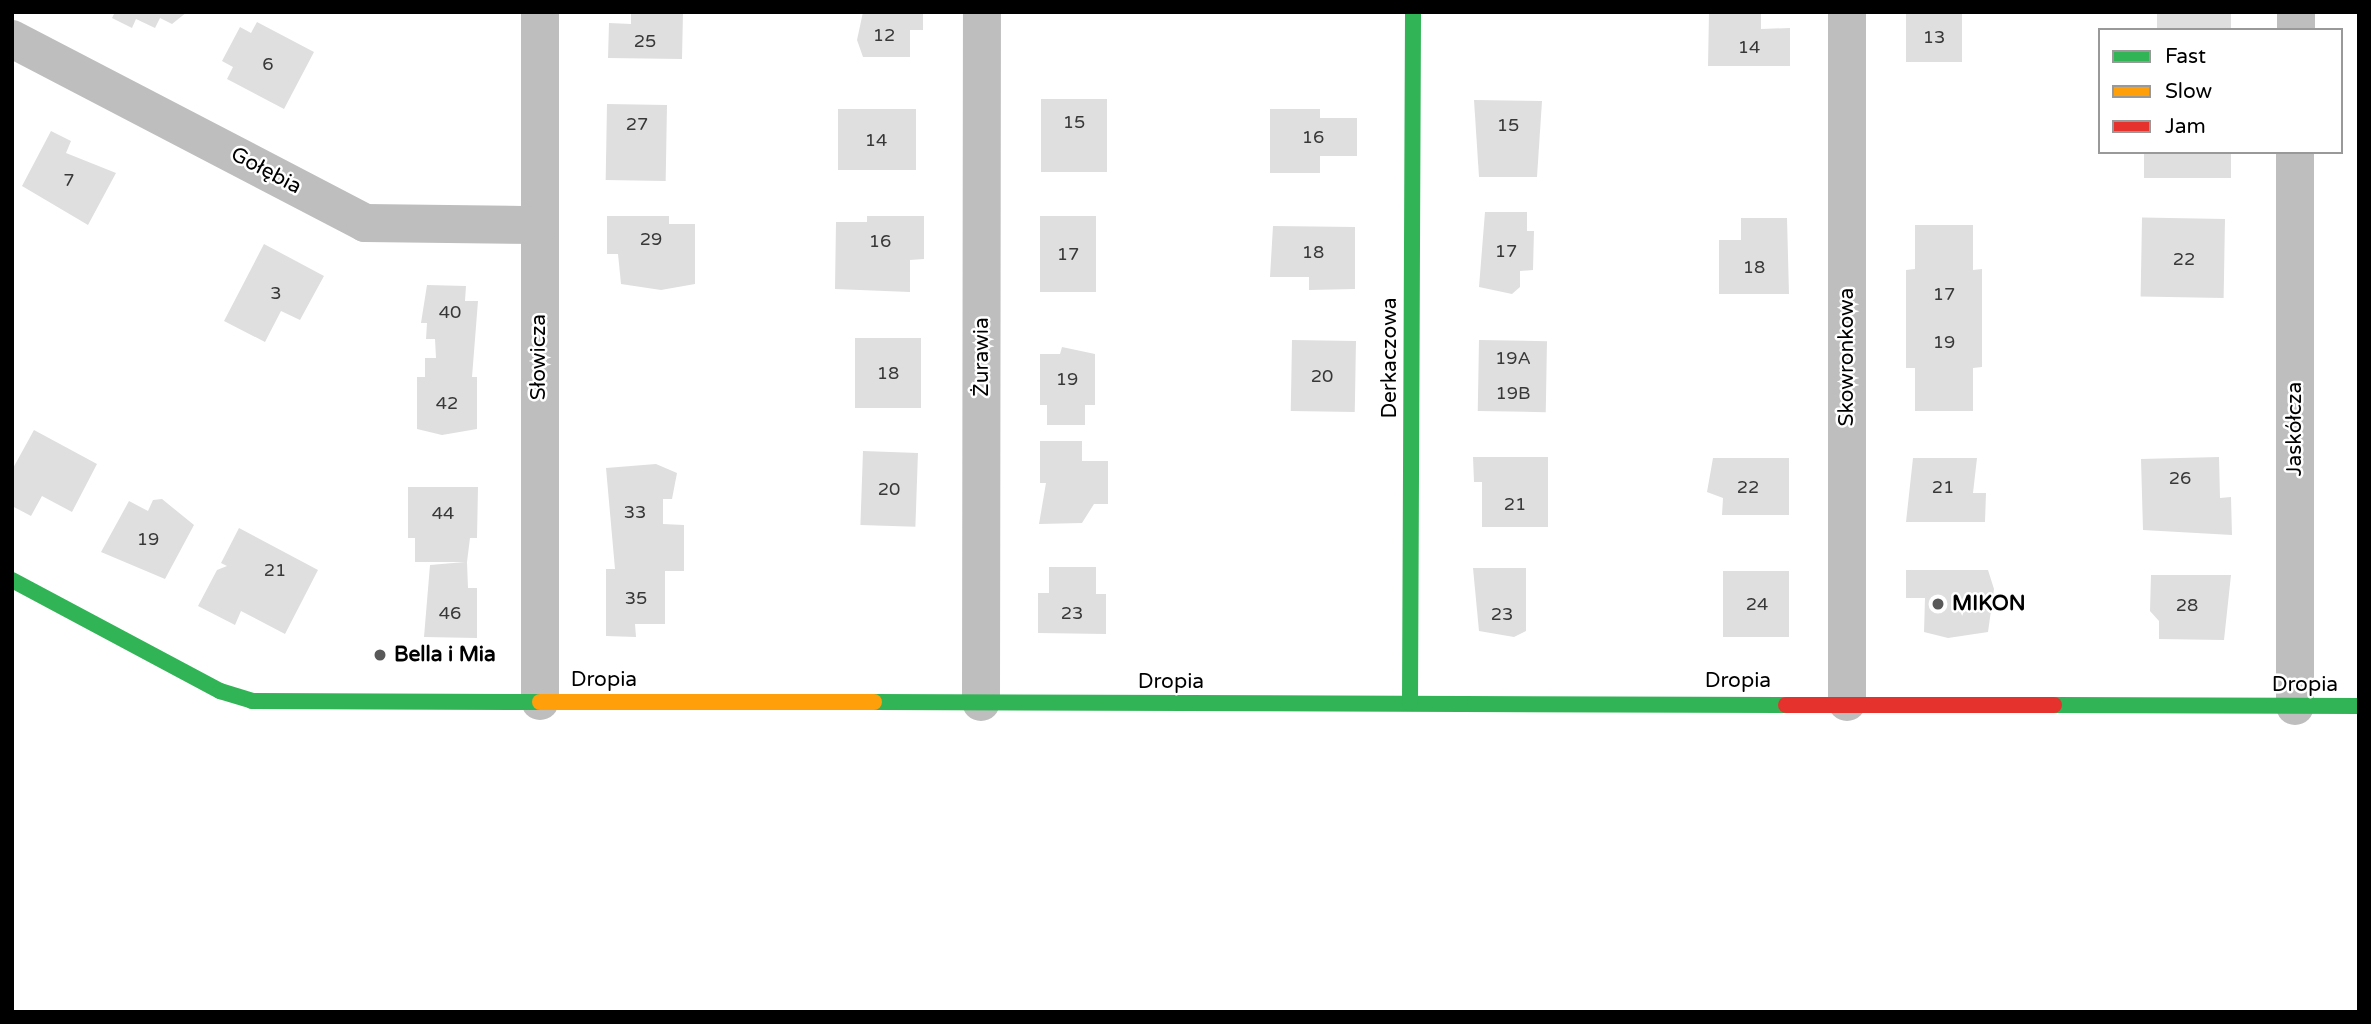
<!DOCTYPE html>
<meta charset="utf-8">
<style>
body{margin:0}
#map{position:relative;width:2371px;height:1024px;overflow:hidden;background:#fff;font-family:"Varela Round",sans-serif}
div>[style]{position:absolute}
.building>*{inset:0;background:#dfdfdf;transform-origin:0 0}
.street>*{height:38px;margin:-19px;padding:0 19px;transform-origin:19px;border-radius:19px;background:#bebebe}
.fast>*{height:16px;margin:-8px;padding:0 8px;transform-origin:8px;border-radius:8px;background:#30b455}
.slow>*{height:16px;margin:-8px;padding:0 8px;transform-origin:8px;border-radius:8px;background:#ff9f0a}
.jam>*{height:16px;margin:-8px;padding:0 8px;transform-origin:8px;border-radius:8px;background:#e5322d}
.dots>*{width:19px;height:19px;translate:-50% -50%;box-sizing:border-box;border:4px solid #fff;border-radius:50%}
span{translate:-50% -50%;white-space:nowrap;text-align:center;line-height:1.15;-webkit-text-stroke:5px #fff;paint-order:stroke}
.number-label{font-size:18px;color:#383838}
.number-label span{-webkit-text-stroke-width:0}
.street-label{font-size:21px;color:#000}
.poi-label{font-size:21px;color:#000;font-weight:700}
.left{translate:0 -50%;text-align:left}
.frame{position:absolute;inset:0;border:14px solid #000;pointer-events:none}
.legend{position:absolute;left:2098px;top:28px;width:245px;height:126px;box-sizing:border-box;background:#fff;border:2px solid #999;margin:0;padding:9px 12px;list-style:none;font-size:21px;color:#000}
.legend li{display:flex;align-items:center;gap:14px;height:35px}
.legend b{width:35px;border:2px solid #999}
</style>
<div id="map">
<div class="building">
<i style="clip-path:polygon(115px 12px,187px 12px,172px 24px,160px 18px,155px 28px,136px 19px,132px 28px,112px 18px)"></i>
<i style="clip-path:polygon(631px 12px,683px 12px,682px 59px,608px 58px,609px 23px,631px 24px)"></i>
<i style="clip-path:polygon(863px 12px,923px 12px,923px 30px,910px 30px,910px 57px,863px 57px,857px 40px)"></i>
<i style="clip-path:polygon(1709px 12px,1761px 12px,1761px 29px,1790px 28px,1790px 66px,1708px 66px)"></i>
<i style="left:1906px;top:12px;width:56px;height:50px"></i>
<i style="left:2157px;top:12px;width:74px;height:19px"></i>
<i style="clip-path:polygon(257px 22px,314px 52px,284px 109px,227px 79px,233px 67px,222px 61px,240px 27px,251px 33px)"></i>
<i style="left:1041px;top:99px;width:66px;height:73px"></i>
<i style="clip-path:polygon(1474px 100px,1542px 101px,1537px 177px,1479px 177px)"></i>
<i style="left:607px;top:104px;width:60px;height:76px;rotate:1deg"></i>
<i style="left:838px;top:109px;width:78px;height:61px"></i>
<i style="clip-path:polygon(1270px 109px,1320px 109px,1320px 118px,1357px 118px,1357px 156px,1320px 156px,1320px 173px,1270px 173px)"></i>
<i style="clip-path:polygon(51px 131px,71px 141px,66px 153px,116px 173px,88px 225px,22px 186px)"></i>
<i style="left:2144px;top:152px;width:87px;height:26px"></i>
<i style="clip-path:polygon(1485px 212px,1527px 212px,1527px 231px,1534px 231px,1533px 270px,1520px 271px,1520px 287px,1512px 294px,1479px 287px)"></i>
<i style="clip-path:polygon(607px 216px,669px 216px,669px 224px,695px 224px,695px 284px,661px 290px,621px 284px,618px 254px,607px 254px)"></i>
<i style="clip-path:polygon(867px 216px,924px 216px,924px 259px,910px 260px,910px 292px,835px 289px,836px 222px,867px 222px)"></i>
<i style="left:1040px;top:216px;width:56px;height:76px"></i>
<i style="clip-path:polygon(1741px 218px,1787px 218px,1789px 294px,1719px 294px,1719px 240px,1741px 240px)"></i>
<i style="left:2225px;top:219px;width:79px;height:83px;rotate:91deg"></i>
<i style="clip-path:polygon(1915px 225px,1973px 225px,1973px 270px,1982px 269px,1982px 367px,1973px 368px,1973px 411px,1915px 411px,1915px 368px,1906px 368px,1906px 270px,1915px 269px)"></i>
<i style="clip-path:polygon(1273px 226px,1355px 227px,1355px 289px,1309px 290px,1309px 277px,1270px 277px)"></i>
<i style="clip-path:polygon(264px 244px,324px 276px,300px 320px,281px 311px,265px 342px,224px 321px)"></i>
<i style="clip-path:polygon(427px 285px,466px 286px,465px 301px,478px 301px,472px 377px,477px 377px,477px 429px,442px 435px,417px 429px,417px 377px,425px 377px,425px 358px,436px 358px,435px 339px,426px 339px,427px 323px,421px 323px)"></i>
<i style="left:855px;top:338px;width:66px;height:70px"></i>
<i style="left:1292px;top:340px;width:64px;height:71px;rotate:1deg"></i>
<i style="left:1479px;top:340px;width:68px;height:71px;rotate:1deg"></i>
<i style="clip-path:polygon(1062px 347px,1095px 354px,1095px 405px,1085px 405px,1085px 425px,1047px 425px,1047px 405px,1040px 405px,1040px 354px,1060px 354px)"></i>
<i style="clip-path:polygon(34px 430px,97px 464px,72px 512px,42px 496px,31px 516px,12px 506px,12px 470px)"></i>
<i style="clip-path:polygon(1040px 441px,1082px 441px,1082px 461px,1108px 461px,1108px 504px,1094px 504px,1082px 523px,1039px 524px,1046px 483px,1040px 483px)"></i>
<i style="left:863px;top:451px;width:55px;height:74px;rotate:2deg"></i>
<i style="clip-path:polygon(1473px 457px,1548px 457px,1548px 527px,1482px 527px,1482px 482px,1474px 482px)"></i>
<i style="clip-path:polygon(2219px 457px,2220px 498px,2231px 497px,2232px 535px,2143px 530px,2141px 459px)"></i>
<i style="clip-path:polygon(1713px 458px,1789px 458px,1789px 515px,1722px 515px,1723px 498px,1707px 492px)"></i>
<i style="clip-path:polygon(1913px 458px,1977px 458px,1973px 493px,1986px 493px,1985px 522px,1906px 522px)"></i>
<i style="clip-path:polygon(656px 464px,677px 473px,672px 499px,663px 499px,663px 524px,684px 525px,684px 571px,665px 571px,665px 624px,635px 624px,636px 637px,606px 636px,606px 569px,615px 569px,606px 468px)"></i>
<i style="clip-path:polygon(408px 487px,478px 487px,477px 538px,470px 538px,467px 562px,468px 588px,477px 588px,477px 638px,424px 637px,430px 565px,465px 562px,415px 562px,415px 538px,408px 538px)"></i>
<i style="clip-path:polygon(162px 499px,194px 525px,165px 579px,101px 552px,129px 501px,148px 511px,153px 500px)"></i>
<i style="clip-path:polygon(239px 528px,318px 570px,285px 634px,241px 611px,235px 625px,198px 606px,217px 570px,227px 566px,221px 563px)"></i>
<i style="clip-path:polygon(1049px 567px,1096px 567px,1096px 594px,1106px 594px,1106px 634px,1038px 633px,1038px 593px,1049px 593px)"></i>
<i style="clip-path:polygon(1473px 568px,1526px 568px,1526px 631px,1514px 637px,1479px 631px)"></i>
<i style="clip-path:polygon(1906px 570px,1988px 570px,1994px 589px,1988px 632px,1948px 638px,1924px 632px,1925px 598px,1906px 598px)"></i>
<i style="left:1723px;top:571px;width:66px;height:66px"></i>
<i style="clip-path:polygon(2151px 575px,2231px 575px,2224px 640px,2159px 639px,2159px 621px,2150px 611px)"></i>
</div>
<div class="street">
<i style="left:540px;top:12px;width:689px;rotate:90deg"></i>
<i style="left:2296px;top:30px;width:18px;rotate:-90deg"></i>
<i style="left:12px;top:39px;width:398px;rotate:27.5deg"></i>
<i style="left:365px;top:223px;width:174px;rotate:0.7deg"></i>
<i style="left:981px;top:702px;width:690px;rotate:-89.92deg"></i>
<i style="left:1847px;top:702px;width:690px;rotate:-90deg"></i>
<i style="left:2295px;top:706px;width:554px;rotate:-90deg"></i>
</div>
<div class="fast">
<i style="left:12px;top:580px;width:236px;rotate:28.1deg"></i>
<i style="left:220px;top:691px;width:34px;rotate:17deg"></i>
<i style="left:252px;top:701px;width:288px;rotate:0.2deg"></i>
<i style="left:874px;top:702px;width:912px;rotate:0.19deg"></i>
<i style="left:1410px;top:703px;width:691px;rotate:-89.75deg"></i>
<i style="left:2054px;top:705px;width:305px;rotate:0.2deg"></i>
</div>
<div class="slow">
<i style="left:540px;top:702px;width:334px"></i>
</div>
<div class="jam">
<i style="left:1786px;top:705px;width:268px"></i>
</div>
<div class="dots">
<i style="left:1938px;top:604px;background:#595959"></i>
<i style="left:380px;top:655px;background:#595959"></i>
</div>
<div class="number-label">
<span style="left:884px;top:35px">12</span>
<span style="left:1934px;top:37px">13</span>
<span style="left:645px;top:41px">25</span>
<span style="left:1749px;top:47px">14</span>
<span style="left:268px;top:64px">6</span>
<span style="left:1074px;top:122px">15</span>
<span style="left:637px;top:124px">27</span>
<span style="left:1508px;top:125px">15</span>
<span style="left:1313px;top:137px">16</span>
<span style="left:876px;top:140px">14</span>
<span style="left:69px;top:180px">7</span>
<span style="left:651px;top:239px">29</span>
<span style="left:880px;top:241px">16</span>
<span style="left:1506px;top:251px">17</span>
<span style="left:1313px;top:252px">18</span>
<span style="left:1068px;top:254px">17</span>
<span style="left:2184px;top:259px">22</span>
<span style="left:1754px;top:267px">18</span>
<span style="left:276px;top:293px">3</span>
<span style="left:1944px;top:294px">17</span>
<span style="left:450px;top:312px">40</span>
<span style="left:1944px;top:342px">19</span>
<span style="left:1513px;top:358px">19A</span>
<span style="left:888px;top:373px">18</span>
<span style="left:1322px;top:376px">20</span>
<span style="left:1067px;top:379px">19</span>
<span style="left:1513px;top:393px">19B</span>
<span style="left:447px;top:403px">42</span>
<span style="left:2180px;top:478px">26</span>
<span style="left:1748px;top:487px">22</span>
<span style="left:1943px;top:487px">21</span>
<span style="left:889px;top:489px">20</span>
<span style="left:1515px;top:504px">21</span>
<span style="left:635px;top:512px">33</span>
<span style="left:443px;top:513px">44</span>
<span style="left:148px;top:539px">19</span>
<span style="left:275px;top:570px">21</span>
<span style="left:636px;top:598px">35</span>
<span style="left:1757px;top:604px">24</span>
<span style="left:2187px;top:605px">28</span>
<span style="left:450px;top:613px">46</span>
<span style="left:1072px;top:613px">23</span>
<span style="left:1502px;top:614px">23</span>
</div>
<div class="street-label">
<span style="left:266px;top:171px;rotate:28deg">Gołębia</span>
<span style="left:539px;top:357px;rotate:-90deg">Słowicza</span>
<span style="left:982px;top:357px;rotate:-90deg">Żurawia</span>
<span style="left:1847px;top:357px;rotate:-90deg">Skowronkowa</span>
<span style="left:1390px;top:358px;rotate:-90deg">Derkaczowa</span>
<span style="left:2295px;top:429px;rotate:-90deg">Jaskółcza</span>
<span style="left:604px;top:680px">Dropia</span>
<span style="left:1738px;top:681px">Dropia</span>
<span style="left:1171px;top:682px">Dropia</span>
<span style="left:2305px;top:685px">Dropia</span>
</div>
<div class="poi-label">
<span class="left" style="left:1952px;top:604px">MIKON</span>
<span class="left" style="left:394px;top:655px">Bella i Mia</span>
</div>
<div class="frame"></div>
<ul class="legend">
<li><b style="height:9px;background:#30b455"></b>Fast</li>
<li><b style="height:9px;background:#ff9f0a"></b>Slow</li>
<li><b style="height:9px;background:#e5322d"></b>Jam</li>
</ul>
</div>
